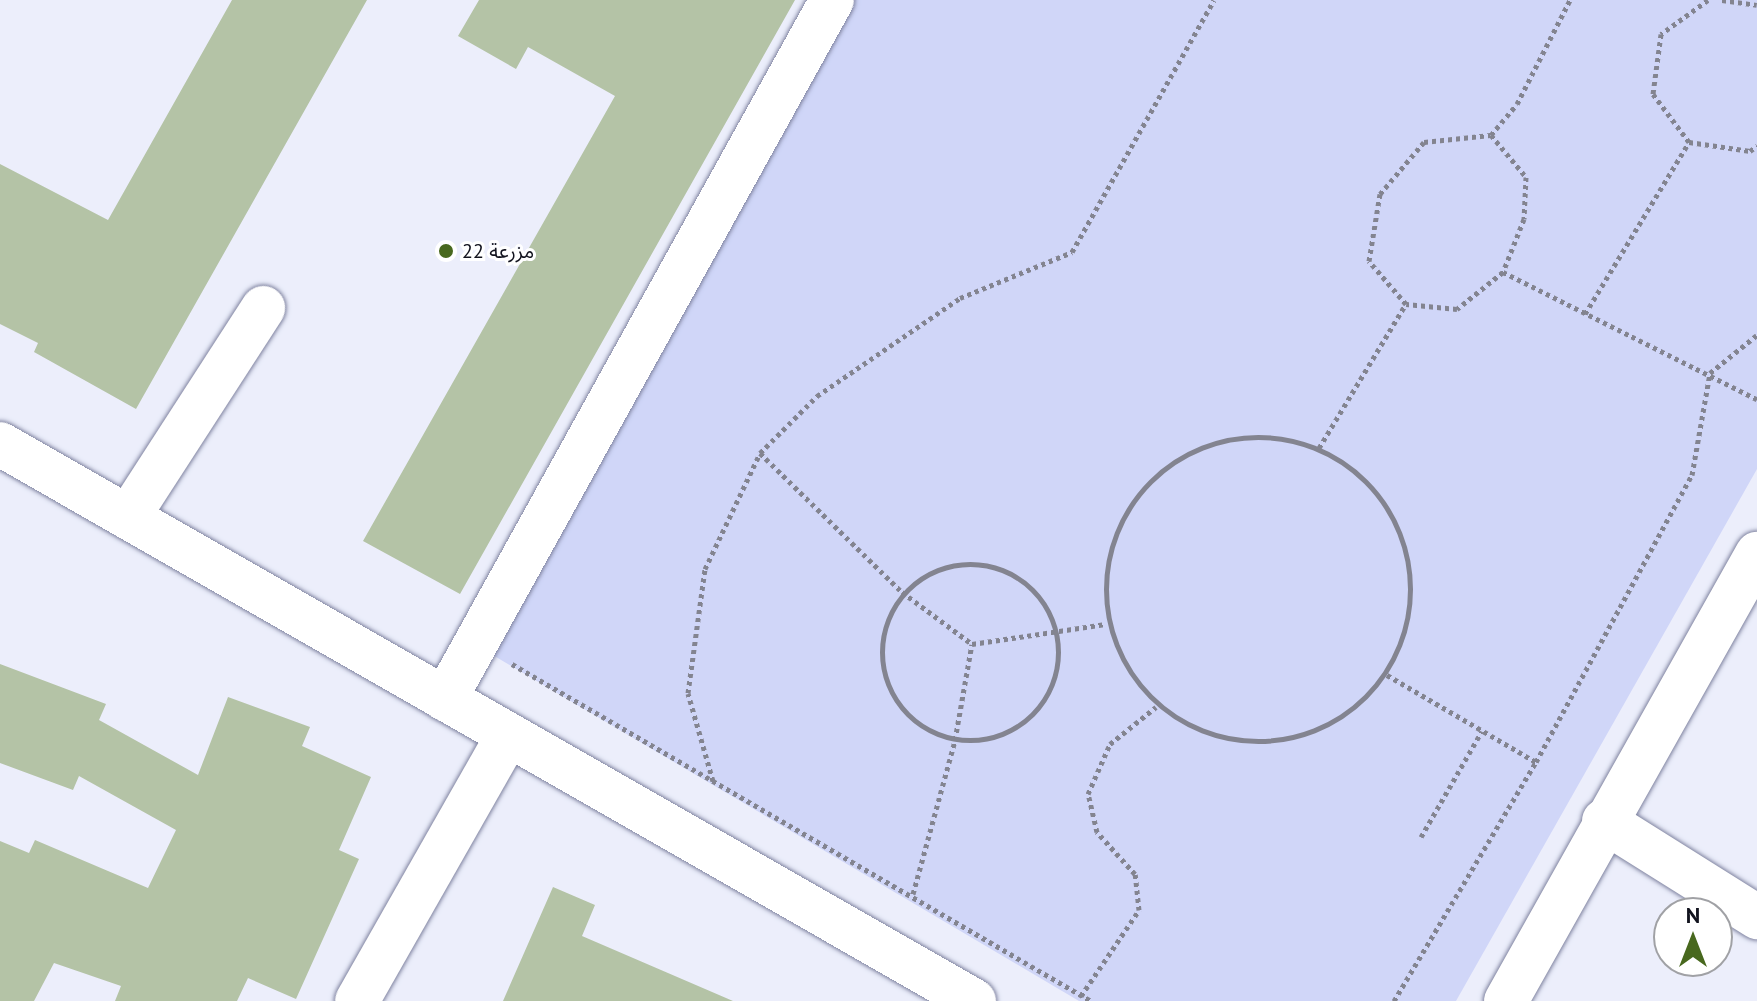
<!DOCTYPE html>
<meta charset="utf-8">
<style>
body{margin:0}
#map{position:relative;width:1757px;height:1001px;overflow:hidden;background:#eceefb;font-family:"PT Sans","Noto Sans Arabic",sans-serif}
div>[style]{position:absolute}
.green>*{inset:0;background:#d0d6f8}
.building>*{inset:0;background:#b4c3a6}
.path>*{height:5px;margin-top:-2.5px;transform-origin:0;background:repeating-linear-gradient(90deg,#838490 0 4px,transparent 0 8px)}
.path>.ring{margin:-2.5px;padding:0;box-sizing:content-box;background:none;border:5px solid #838490;border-radius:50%}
.roads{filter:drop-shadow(0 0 2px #7f83a0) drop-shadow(0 0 2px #7f83a0)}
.minor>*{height:44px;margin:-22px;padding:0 22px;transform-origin:22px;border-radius:22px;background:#fff}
.dots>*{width:22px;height:22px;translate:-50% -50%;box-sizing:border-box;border:4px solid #fff;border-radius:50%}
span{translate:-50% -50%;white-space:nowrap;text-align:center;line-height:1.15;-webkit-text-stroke:6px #fff;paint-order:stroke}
.poi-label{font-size:20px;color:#12131e}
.left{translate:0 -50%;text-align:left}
.north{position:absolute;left:1653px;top:897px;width:80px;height:80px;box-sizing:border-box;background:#fff;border:2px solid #a0a1a5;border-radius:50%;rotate:0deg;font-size:22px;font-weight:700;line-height:32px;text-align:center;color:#12131e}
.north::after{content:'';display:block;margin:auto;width:28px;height:36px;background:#48681e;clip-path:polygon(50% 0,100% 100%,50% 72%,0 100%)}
</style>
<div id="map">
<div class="green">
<i style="clip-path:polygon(853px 0,1757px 0,1757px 469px,1456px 1001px,1079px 1001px,491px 654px)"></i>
</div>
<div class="building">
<i style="clip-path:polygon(232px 0,367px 0,136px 409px,34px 352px,38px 343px,0 324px,0 164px,108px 220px)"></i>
<i style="clip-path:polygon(479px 0,795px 0,460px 594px,363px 541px,615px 96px,528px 47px,516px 69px,458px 36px)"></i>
<i style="clip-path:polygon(0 664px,106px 704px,99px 720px,198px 775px,228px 697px,310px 727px,302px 746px,371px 777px,339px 850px,359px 859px,296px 999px,248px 978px,237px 1001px,115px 1001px,121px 986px,54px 963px,34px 1001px,0 1001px,0 841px,29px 853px,35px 840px,148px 888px,176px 830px,79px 776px,73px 790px,0 763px)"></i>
<i style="clip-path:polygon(553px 887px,595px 905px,582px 936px,733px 1001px,503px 1001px)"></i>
</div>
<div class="path">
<i style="left:1708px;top:0;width:58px;rotate:144.1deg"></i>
<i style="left:1661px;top:34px;width:61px;rotate:97.6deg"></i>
<i style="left:1653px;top:94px;width:60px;rotate:53.1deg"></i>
<i style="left:1689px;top:142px;width:62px;rotate:8.4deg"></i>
<i style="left:1750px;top:151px;width:9px;rotate:-36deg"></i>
<i style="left:1722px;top:0;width:35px;rotate:8deg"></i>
<i style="left:1491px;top:135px;width:55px;rotate:50.2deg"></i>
<i style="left:1526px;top:177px;width:42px;rotate:92.7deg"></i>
<i style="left:1524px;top:219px;width:57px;rotate:111.6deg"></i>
<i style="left:1503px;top:272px;width:59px;rotate:141.2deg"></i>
<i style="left:1457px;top:309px;width:51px;rotate:-174.4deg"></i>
<i style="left:1406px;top:304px;width:57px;rotate:-130.7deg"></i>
<i style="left:1369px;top:261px;width:68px;rotate:-80.7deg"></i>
<i style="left:1380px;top:194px;width:68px;rotate:-49.8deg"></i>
<i style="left:1424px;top:142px;width:67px;rotate:-6deg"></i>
<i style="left:1491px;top:135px;width:40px;rotate:-50deg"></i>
<i style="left:1517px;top:104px;width:117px;rotate:-63deg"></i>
<i style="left:1503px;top:272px;width:284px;rotate:26.6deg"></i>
<i style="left:1585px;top:314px;width:201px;rotate:-58.8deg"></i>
<i class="ring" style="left:1106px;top:437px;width:299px;height:299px"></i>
<i style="left:1319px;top:448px;width:168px;rotate:-58.9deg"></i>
<i style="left:760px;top:453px;width:199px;rotate:44.4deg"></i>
<i style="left:902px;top:592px;width:87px;rotate:36.6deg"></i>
<i style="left:972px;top:644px;width:135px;rotate:-8.5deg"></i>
<i class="ring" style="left:882px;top:564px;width:171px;height:171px"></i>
<i style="left:512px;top:664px;width:670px;rotate:30.2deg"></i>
<i style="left:1387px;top:675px;width:173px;rotate:30.3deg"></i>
<i style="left:713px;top:781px;width:91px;rotate:-105.9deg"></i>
<i style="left:688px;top:693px;width:125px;rotate:-82.2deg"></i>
<i style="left:705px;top:569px;width:128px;rotate:-64.6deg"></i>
<i style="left:760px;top:453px;width:81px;rotate:-45deg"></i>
<i style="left:817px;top:396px;width:173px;rotate:-34.4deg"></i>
<i style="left:960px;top:298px;width:121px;rotate:-22.3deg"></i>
<i style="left:1072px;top:252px;width:289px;rotate:-60.6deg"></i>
<i style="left:1421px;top:837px;width:122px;rotate:-60.1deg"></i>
<i style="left:913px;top:894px;width:160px;rotate:-74.7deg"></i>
<i style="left:955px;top:740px;width:97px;rotate:-80deg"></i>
<i style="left:1081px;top:996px;width:104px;rotate:-56deg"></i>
<i style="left:1139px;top:910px;width:36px;rotate:-96deg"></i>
<i style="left:1135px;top:874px;width:57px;rotate:-132.1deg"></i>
<i style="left:1097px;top:832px;width:39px;rotate:-103deg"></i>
<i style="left:1088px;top:794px;width:55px;rotate:-66.3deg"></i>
<i style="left:1110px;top:744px;width:59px;rotate:-38.8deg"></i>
<i style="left:1394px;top:1001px;width:278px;rotate:-59.3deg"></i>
<i style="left:1536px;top:762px;width:327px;rotate:-61.5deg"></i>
<i style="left:1692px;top:475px;width:104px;rotate:-80deg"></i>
<i style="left:1710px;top:373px;width:60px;rotate:-39deg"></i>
</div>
<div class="roads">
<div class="minor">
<i style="left:0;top:444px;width:1122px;rotate:29.76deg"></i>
<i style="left:128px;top:517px;width:249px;rotate:-57.1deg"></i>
<i style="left:445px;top:699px;width:799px;rotate:-61.03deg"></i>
<i style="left:1604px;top:821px;width:181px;rotate:32.1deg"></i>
<i style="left:357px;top:1001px;width:306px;rotate:-60.4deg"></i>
<i style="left:1506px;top:1001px;width:513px;rotate:-60.68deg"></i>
</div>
</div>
<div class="dots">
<i style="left:446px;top:251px;background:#48681e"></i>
</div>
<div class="poi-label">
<span class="left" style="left:462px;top:251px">مزرعة 22</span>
</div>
<div class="north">N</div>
</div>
